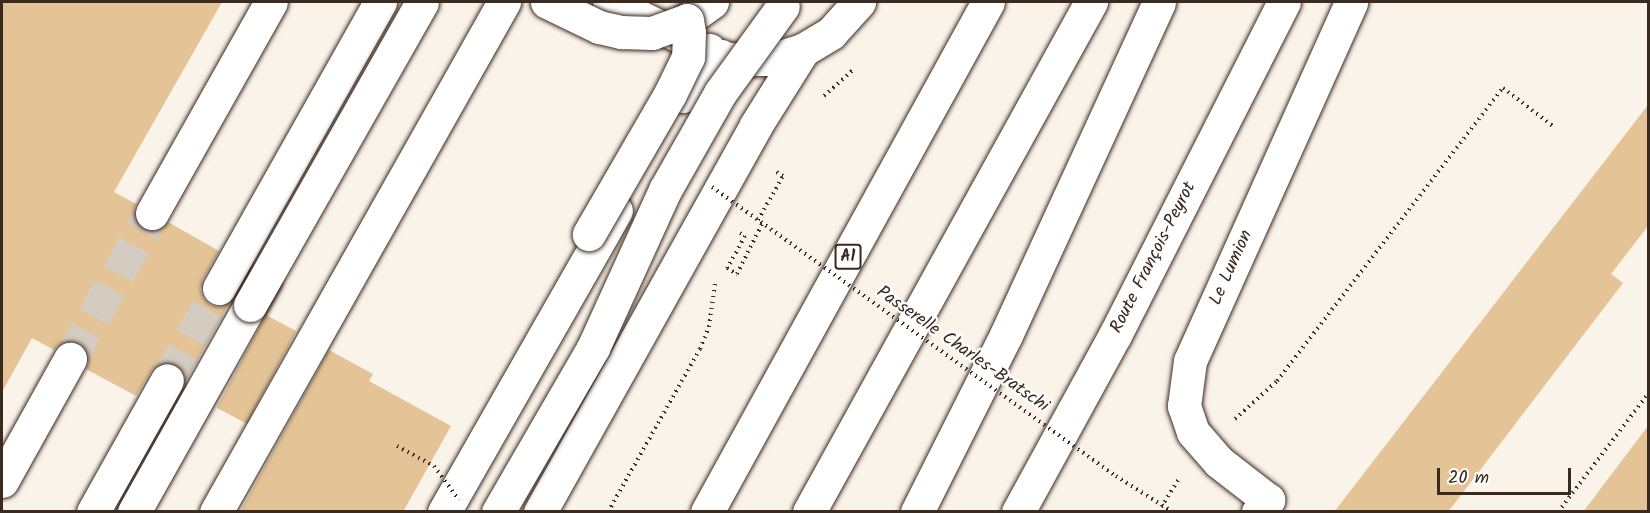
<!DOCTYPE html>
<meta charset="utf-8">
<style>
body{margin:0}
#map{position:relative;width:1650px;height:513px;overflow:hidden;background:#faf3ea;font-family:Kalam,sans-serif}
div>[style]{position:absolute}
.building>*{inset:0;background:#e4c497;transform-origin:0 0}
.minor-tunnel>*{height:33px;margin-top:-16.5px;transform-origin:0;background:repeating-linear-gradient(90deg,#d4cbc1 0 33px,transparent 0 49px)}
.path>*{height:4px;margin-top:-2px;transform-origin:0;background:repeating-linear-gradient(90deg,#3b2a1e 0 1.5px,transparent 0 6px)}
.roads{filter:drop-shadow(0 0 2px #3b2a1e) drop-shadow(0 0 2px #3b2a1e)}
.minor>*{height:33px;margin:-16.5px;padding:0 16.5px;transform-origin:16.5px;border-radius:16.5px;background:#fff}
.major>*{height:33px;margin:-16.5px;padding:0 16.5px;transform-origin:16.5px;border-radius:16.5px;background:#fff}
.highway>*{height:33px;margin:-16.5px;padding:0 16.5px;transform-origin:16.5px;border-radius:16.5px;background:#fff}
.path-bridge>*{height:4px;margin-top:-2px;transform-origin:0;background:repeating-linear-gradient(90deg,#3b2a1e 0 1.5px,transparent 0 6px)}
.bridges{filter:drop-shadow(0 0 2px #3b2a1e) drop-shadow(0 0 2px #3b2a1e)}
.minor-bridge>*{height:33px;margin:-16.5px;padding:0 16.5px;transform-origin:16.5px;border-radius:16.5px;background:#fff}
.major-bridge>*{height:33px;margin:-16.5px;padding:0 16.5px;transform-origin:16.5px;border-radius:16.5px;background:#fff}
span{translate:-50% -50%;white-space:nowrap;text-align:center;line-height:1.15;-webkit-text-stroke:4.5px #fff;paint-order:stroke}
.shield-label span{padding:2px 4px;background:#fff;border:2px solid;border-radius:4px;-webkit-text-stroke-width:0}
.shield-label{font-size:16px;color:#3b2a1e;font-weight:700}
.street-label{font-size:18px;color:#3b2a1e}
.frame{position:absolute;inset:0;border:3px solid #3b2a1e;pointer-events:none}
.scale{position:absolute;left:1437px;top:468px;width:134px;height:27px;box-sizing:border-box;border:3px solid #3b2a1e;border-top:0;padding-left:8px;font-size:18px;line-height:21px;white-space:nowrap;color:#3b2a1e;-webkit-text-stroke:4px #fff;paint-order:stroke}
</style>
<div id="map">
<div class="building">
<i style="clip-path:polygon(2px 2px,222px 2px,114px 192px,136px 204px,133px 214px,136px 223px,142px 229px,153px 232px,162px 229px,168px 222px,219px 251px,203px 279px,200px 289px,203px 298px,210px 305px,220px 307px,229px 303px,185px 382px,183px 371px,177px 364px,167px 361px,158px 364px,151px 371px,136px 396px,86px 369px,89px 358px,86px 349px,80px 343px,69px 340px,60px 343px,54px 350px,32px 338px,2px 392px)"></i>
<i style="clip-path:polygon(1648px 105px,1648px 226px,1611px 274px,1623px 283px,1448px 512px,1334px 512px)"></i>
<i style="left:266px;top:315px;width:34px;height:105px;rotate:28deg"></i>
<i style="clip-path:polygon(329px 350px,373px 374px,369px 381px,451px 426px,403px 512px,240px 512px)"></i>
<i style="clip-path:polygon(1648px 426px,1648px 512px,1583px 512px)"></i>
</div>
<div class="minor-tunnel">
<i style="left:70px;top:359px;width:167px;rotate:-60.7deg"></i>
<i style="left:167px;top:380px;width:106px;rotate:-60.5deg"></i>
</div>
<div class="path">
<i style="left:824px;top:96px;width:40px;rotate:-42deg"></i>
<i style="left:758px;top:220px;width:51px;rotate:-60.4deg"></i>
<i style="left:783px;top:176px;width:9px;rotate:-148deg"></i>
<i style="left:740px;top:233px;width:6px;rotate:31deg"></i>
<i style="left:745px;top:236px;width:37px;rotate:119deg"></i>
<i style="left:727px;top:268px;width:12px;rotate:31deg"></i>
<i style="left:737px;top:274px;width:56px;rotate:-63.4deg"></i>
<i style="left:1235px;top:419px;width:57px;rotate:-42.1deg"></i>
<i style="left:1277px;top:381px;width:370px;rotate:-52.4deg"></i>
<i style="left:1503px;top:88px;width:64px;rotate:37.4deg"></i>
<i style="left:1116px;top:476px;width:67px;rotate:32.3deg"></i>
<i style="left:608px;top:512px;width:187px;rotate:-60.6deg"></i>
<i style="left:700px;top:349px;width:24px;rotate:-68deg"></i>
<i style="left:709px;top:327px;width:44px;rotate:-82.2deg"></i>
<i style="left:1158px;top:512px;width:41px;rotate:-57.8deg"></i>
<i style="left:1558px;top:512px;width:148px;rotate:-52.7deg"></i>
</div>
<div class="roads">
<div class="minor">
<i style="left:609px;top:2px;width:76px;rotate:25.9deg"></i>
<i style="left:687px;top:20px;width:31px;rotate:-36deg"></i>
<i style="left:721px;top:56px;width:7px;rotate:27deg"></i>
<i style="left:727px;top:59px;width:45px"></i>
<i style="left:772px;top:59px;width:32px;rotate:-16deg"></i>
<i style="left:803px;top:50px;width:33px;rotate:-31deg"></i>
<i style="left:831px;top:33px;width:42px;rotate:-47.9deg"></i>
<i style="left:683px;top:96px;width:53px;rotate:-60.5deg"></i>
<i style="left:152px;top:213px;width:242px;rotate:-60.6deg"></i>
<i style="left:219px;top:288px;width:328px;rotate:-60.6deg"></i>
<i style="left:2px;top:481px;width:140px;rotate:-60.9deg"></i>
<i style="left:93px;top:512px;width:151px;rotate:-60.7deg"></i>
<i style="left:134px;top:512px;width:266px;rotate:-60.7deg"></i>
<i style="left:216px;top:512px;width:586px;rotate:-60.55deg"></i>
<i style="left:444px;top:512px;width:347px;rotate:-60.3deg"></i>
<i style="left:540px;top:512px;width:443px;rotate:-60.8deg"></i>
<i style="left:756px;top:125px;width:89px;rotate:-57.9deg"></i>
<i style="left:1258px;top:512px;width:16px;rotate:-50deg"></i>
<i style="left:1268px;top:500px;width:62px;rotate:-142.2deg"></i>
<i style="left:1219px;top:462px;width:40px;rotate:-131deg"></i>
<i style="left:1193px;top:432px;width:28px;rotate:-109deg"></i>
<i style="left:1184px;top:406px;width:45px;rotate:-82.4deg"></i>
<i style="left:1190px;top:361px;width:393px;rotate:-65.8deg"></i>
</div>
<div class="major">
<i style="left:1018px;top:512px;width:202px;rotate:-61.3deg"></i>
<i style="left:1115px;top:335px;width:373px;rotate:-63.1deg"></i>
</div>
<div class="highway">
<i style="left:707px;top:512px;width:582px;rotate:-61.15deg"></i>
<i style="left:809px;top:512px;width:583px;rotate:-61.06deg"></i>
<i style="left:917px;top:512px;width:198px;rotate:-63.3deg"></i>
<i style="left:1006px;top:335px;width:366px;rotate:-65.3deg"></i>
</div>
</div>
<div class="path-bridge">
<i style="left:712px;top:187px;width:497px;rotate:35.6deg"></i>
<i style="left:397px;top:446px;width:42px;rotate:28.4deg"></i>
<i style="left:434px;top:466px;width:42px;rotate:53.7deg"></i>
</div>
<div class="bridges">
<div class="minor-bridge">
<i style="left:547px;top:2px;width:58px;rotate:25.7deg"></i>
<i style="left:599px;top:27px;width:23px;rotate:13deg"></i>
<i style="left:621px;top:32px;width:31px;rotate:2deg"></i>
<i style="left:652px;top:33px;width:37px;rotate:-20deg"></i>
<i style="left:687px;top:20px;width:13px;rotate:81deg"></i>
<i style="left:689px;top:33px;width:24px;rotate:92deg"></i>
<i style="left:688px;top:57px;width:41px;rotate:115.9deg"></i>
<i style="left:670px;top:94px;width:162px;rotate:120.1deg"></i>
<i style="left:250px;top:305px;width:348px;rotate:-60.4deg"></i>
</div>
<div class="major-bridge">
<i style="left:498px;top:512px;width:190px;rotate:-59.9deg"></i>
<i style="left:593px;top:348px;width:174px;rotate:-65.5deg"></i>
<i style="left:665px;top:190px;width:112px;rotate:-60.4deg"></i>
<i style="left:720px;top:93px;width:107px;rotate:-54.1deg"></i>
</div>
</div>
<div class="shield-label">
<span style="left:848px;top:257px">A1</span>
</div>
<div class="street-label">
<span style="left:1154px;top:258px;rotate:-63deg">Route François-Peyrot</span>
<span style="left:1232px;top:268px;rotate:-66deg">Le Lumion</span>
<span style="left:962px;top:350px;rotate:35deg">Passerelle Charles-Bratschi</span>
</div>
<div class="frame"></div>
<div class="scale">20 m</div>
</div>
